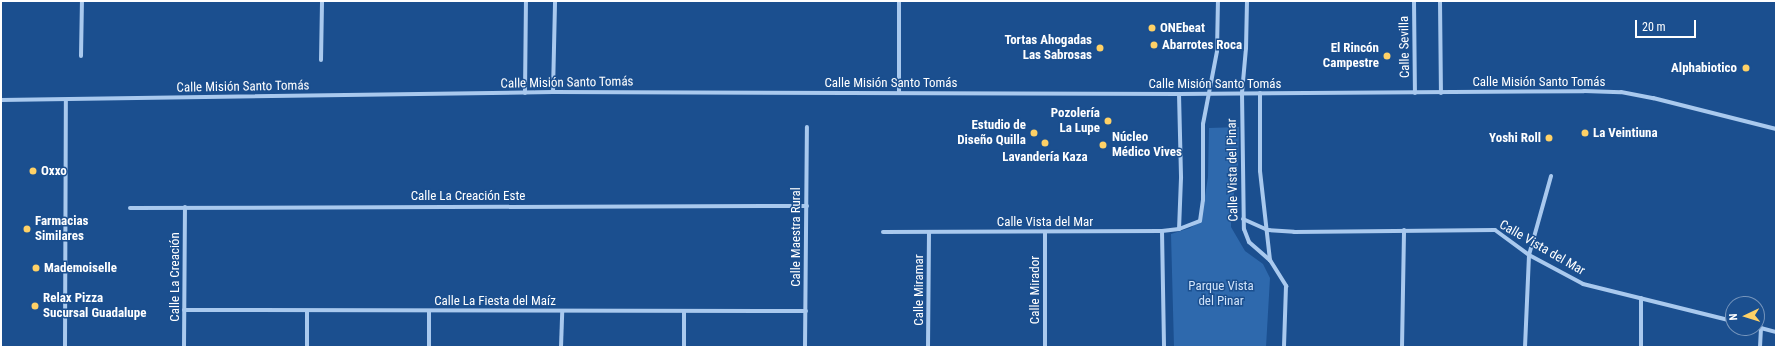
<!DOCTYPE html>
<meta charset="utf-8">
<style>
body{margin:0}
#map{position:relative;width:1777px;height:348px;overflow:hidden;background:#1b4f8f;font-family:"Roboto Condensed",sans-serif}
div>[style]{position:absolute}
.green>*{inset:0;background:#2e69ad}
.street>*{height:4px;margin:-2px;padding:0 2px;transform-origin:2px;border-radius:2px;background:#a9c9ee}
.dots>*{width:11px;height:11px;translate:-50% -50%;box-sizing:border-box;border:2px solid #1b4f8f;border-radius:50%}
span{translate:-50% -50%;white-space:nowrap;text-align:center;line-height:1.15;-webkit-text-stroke:3px #1b4f8f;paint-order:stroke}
.poi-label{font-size:13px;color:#fff;font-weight:700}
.left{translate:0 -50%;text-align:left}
.right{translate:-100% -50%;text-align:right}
.street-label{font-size:13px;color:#fff}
.park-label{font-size:13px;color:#cfe3fa}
.frame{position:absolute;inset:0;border:2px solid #fff;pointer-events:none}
.north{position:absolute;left:1725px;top:296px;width:40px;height:40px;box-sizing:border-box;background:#1b4f8f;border:1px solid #7695bc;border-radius:50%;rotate:266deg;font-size:11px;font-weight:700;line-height:16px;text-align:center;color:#fff}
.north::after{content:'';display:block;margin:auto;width:14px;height:18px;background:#ffd166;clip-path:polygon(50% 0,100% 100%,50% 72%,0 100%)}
.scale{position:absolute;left:1635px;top:20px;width:61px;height:18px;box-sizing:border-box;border:2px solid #fff;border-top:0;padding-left:5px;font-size:12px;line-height:14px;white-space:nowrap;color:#fff;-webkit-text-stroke:3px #1b4f8f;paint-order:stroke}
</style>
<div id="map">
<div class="green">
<i style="clip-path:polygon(1239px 127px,1238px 173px,1231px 208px,1231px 227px,1245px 251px,1263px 264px,1270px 278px,1266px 347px,1174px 347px,1171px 234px,1190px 228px,1201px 221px,1208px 177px,1209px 128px)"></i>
</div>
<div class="street">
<i style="left:1247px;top:1px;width:47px;rotate:91.2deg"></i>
<i style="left:1246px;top:48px;width:45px;rotate:95.1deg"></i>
<i style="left:1242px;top:93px;width:136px;rotate:89.2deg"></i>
<i style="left:1244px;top:229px;width:14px;rotate:69deg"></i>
<i style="left:1249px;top:242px;width:28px;rotate:41deg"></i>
<i style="left:1270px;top:260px;width:31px;rotate:58deg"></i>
<i style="left:1286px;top:286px;width:61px;rotate:91.9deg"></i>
<i style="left:1414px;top:1px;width:92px;rotate:89.4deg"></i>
<i style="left:1440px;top:1px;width:92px;rotate:89.4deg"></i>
<i style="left:81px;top:56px;width:55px;rotate:-89deg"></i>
<i style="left:321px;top:60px;width:59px;rotate:-89deg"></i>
<i style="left:553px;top:92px;width:91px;rotate:-88.7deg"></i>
<i style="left:525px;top:93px;width:92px;rotate:-89.4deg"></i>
<i style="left:899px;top:93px;width:92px;rotate:-90deg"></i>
<i style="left:1260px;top:93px;width:78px;rotate:90deg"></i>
<i style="left:1260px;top:171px;width:90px;rotate:83.6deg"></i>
<i style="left:1179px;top:94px;width:84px;rotate:88.6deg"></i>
<i style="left:1181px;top:178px;width:51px;rotate:92.2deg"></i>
<i style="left:1px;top:100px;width:552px;rotate:-0.83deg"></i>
<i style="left:553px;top:92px;width:626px;rotate:0.18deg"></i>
<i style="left:1179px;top:94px;width:405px;rotate:-0.4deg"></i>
<i style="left:1584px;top:91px;width:37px;rotate:2deg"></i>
<i style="left:1621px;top:92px;width:33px;rotate:11deg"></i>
<i style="left:1653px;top:98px;width:127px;rotate:14.1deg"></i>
<i style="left:130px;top:208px;width:677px;rotate:-0.17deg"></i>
<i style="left:1243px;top:219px;width:27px;rotate:24deg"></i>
<i style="left:1268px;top:230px;width:26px;rotate:4deg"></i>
<i style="left:1294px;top:232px;width:201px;rotate:-0.6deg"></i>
<i style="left:1495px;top:230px;width:42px;rotate:36.3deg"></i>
<i style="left:1529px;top:255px;width:61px;rotate:28.2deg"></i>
<i style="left:1583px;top:284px;width:154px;rotate:13.9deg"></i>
<i style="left:1162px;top:231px;width:116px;rotate:89deg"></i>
<i style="left:883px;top:232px;width:279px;rotate:-0.2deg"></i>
<i style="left:1162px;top:231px;width:17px;rotate:-7deg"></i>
<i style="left:1179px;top:229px;width:22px;rotate:-21deg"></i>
<i style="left:1200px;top:221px;width:21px;rotate:-82deg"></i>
<i style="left:1203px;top:200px;width:76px;rotate:-90deg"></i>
<i style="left:1203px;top:124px;width:74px;rotate:-79.1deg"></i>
<i style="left:1217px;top:51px;width:50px;rotate:-88.9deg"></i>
<i style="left:1045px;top:233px;width:114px;rotate:90deg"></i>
<i style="left:184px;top:310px;width:622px;rotate:0.09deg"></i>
<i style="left:1757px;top:327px;width:20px;rotate:15deg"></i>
<i style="left:65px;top:347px;width:247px;rotate:-89.8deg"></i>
<i style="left:184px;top:347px;width:140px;rotate:-89.6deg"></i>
<i style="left:307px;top:347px;width:36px;rotate:-90deg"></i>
<i style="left:429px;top:347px;width:36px;rotate:-90deg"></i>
<i style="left:561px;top:347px;width:36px;rotate:-88deg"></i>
<i style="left:684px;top:347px;width:36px;rotate:-90deg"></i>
<i style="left:805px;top:347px;width:220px;rotate:-89.5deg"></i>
<i style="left:928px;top:347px;width:114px;rotate:-89.5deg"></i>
<i style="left:1402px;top:347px;width:117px;rotate:-89deg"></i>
<i style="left:1525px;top:347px;width:92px;rotate:-87.5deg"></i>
<i style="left:1529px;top:255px;width:82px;rotate:-74.4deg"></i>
<i style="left:1641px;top:347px;width:49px;rotate:-90deg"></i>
<i style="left:1760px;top:347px;width:19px;rotate:-87deg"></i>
</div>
<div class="dots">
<i style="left:1152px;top:28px;background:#ffd166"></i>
<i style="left:1154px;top:45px;background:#ffd166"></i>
<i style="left:1100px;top:48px;background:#ffd166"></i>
<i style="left:1387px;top:56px;background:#ffd166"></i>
<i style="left:1746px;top:68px;background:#ffd166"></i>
<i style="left:1108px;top:121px;background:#ffd166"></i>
<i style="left:1034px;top:133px;background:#ffd166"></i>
<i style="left:1585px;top:133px;background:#ffd166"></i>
<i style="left:1549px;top:138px;background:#ffd166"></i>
<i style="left:1045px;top:143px;background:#ffd166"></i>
<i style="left:1103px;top:145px;background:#ffd166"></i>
<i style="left:33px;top:171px;background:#ffd166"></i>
<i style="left:27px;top:229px;background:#ffd166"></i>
<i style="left:36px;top:268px;background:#ffd166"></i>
<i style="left:35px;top:306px;background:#ffd166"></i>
</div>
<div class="poi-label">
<span class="left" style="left:1160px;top:28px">ONEbeat</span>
<span class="right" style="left:1092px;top:48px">Tortas Ahogadas<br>Las Sabrosas</span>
<span class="left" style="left:1162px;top:45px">Abarrotes Roca</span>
<span class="right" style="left:1379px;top:56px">El Rincón<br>Campestre</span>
<span class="right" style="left:1737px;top:68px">Alphabiotico</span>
<span class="right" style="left:1100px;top:121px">Pozolería<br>La Lupe</span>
<span class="right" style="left:1026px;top:133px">Estudio de<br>Diseño Quilla</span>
<span class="left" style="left:1593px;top:133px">La Veintiuna</span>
<span class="left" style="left:1112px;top:145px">Núcleo<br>Médico Vives</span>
<span class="right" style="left:1541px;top:138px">Yoshi Roll</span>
<span style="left:1045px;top:157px">Lavandería Kaza</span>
<span class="left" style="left:41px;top:171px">Oxxo</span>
<span class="left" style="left:35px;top:229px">Farmacias<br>Similares</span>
<span class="left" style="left:44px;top:268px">Mademoiselle</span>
<span class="left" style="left:43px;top:306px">Relax Pizza<br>Sucursal Guadalupe</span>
</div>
<div class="street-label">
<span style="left:1405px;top:47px;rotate:-91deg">Calle Sevilla</span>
<span style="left:1539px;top:82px">Calle Misión Santo Tomás</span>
<span style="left:567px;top:83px;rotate:-1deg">Calle Misión Santo Tomás</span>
<span style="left:891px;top:83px">Calle Misión Santo Tomás</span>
<span style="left:1215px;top:84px">Calle Misión Santo Tomás</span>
<span style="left:243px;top:87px;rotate:-1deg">Calle Misión Santo Tomás</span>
<span style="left:1233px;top:170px;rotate:-91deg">Calle Vista del Pinar</span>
<span style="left:468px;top:196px">Calle La Creación Este</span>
<span style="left:1045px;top:222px">Calle Vista del Mar</span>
<span style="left:796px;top:237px;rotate:-90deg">Calle Maestra Rural</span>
<span style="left:1542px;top:248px;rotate:30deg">Calle Vista del Mar</span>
<span style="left:175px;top:277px;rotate:-90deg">Calle La Creación</span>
<span style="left:919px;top:290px;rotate:-90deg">Calle Miramar</span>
<span style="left:1035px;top:290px;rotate:-90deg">Calle Mirador</span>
<span style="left:495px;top:301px">Calle La Fiesta del Maíz</span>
</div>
<div class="park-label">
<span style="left:1221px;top:294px">Parque Vista<br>del Pinar</span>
</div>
<div class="frame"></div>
<div class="north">N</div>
<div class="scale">20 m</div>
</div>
